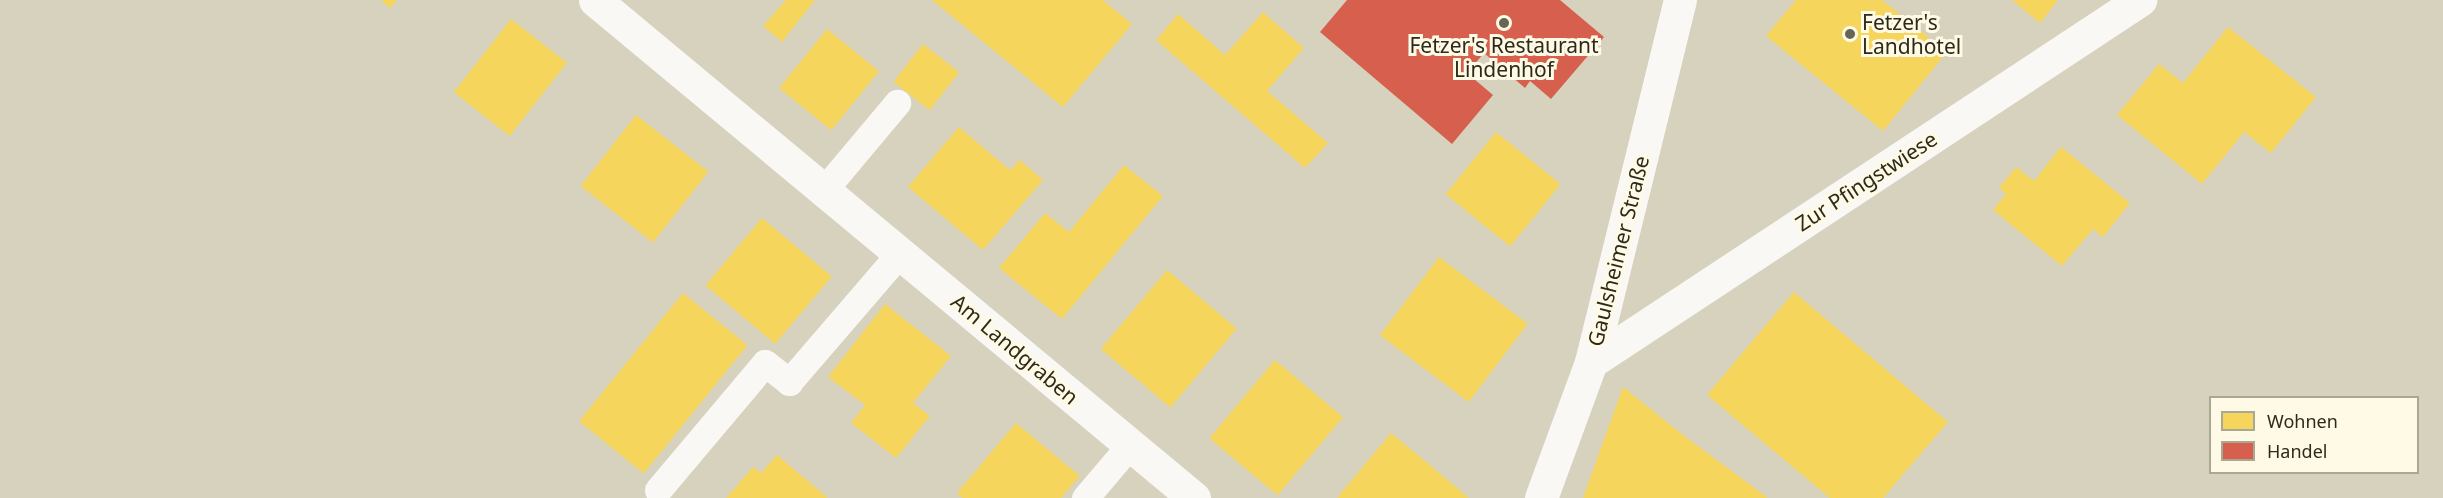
<!DOCTYPE html>
<meta charset="utf-8">
<style>
body{margin:0}
#map{position:relative;width:2443px;height:498px;overflow:hidden;background:#d7d2bd;font-family:"Noto Sans",sans-serif}
div>[style]{position:absolute}
.homes>*{inset:0;background:#f6d55c;transform-origin:0 0}
.shops>*{inset:0;background:#d6604d}
.service>*{height:27px;margin:-13.5px;padding:0 13.5px;transform-origin:13.5px;border-radius:13.5px;background:#f9f8f5}
.minor>*{height:33px;margin:-16.5px;padding:0 16.5px;transform-origin:16.5px;border-radius:16.5px;background:#f9f8f5}
.dots>*{width:16px;height:16px;translate:-50% -50%;box-sizing:border-box;border:3px solid #fefae6;border-radius:50%}
span{translate:-50% -50%;white-space:nowrap;text-align:center;line-height:1.15;-webkit-text-stroke:6px #fefae6;paint-order:stroke}
.poi-label{font-size:21px;color:#2e2a1b}
.left{translate:0 -50%;text-align:left}
.street-label{font-size:21px;color:#2e2a1b}
.legend{position:absolute;left:2209px;top:396px;width:210px;height:78px;box-sizing:border-box;background:#fefae6;border:2px solid #aba795;margin:0;padding:8px 10px;list-style:none;font-size:18px;color:#2e2a1b}
.legend li{display:flex;align-items:center;gap:12px;height:30px}
.legend b{width:30px;border:2px solid #aba795}
</style>
<div id="map">
<div class="homes">
<i style="clip-path:polygon(381px 0,397px 0,390px 8px)"></i>
<i style="clip-path:polygon(786px 0,815px 0,782px 42px,763px 26px)"></i>
<i style="clip-path:polygon(932px 0,1103px 0,1132px 24px,1063px 107px)"></i>
<i style="clip-path:polygon(1796px 0,1882px 0,1947px 52px,1883px 131px,1766px 36px)"></i>
<i style="clip-path:polygon(2012px 0,2058px 0,2040px 23px)"></i>
<i style="clip-path:polygon(1263px 12px,1304px 48px,1267px 91px,1328px 143px,1305px 168px,1156px 40px,1178px 14px,1225px 55px)"></i>
<i style="left:511px;top:19px;width:71px;height:93px;rotate:38deg"></i>
<i style="clip-path:polygon(2228px 27px,2316px 97px,2271px 153px,2244px 132px,2202px 184px,2117px 115px,2159px 64px,2183px 83px)"></i>
<i style="left:827px;top:29px;width:67px;height:76px;rotate:39deg"></i>
<i style="left:923px;top:44px;width:46px;height:48px;rotate:38deg"></i>
<i style="left:636px;top:115px;width:92px;height:90px;rotate:38deg"></i>
<i style="clip-path:polygon(959px 127px,1010px 170px,1020px 160px,1043px 180px,983px 250px,908px 187px)"></i>
<i style="left:1496px;top:132px;width:83px;height:80px;rotate:39deg"></i>
<i style="clip-path:polygon(2061px 147px,2130px 203px,2103px 237px,2093px 229px,2062px 266px,1993px 210px,2006px 194px,1999px 188px,2016px 167px,2034px 181px)"></i>
<i style="clip-path:polygon(1124px 165px,1163px 196px,1062px 319px,999px 268px,1045px 213px,1069px 232px)"></i>
<i style="left:762px;top:218px;width:91px;height:88px;rotate:40deg"></i>
<i style="left:1439px;top:257px;width:111px;height:98px;rotate:37deg"></i>
<i style="left:1167px;top:270px;width:91px;height:103px;rotate:40deg"></i>
<i style="clip-path:polygon(1794px 292px,1948px 422px,1883px 498px,1830px 498px,1707px 395px)"></i>
<i style="left:683px;top:293px;width:83px;height:165px;rotate:39deg"></i>
<i style="clip-path:polygon(885px 304px,951px 356px,913px 403px,930px 416px,896px 458px,851px 423px,865px 405px,828px 377px)"></i>
<i style="left:1275px;top:360px;width:89px;height:102px;rotate:40deg"></i>
<i style="clip-path:polygon(1623px 387px,1683px 435px,1768px 498px,1583px 498px)"></i>
<i style="clip-path:polygon(1016px 423px,1080px 476px,1061px 498px,963px 498px,957px 493px)"></i>
<i style="clip-path:polygon(1391px 433px,1425px 461px,1469px 498px,1337px 498px)"></i>
<i style="clip-path:polygon(777px 455px,828px 498px,726px 498px,753px 467px,761px 473px)"></i>
</div>
<div class="shops">
<i style="clip-path:polygon(1347px 0,1560px 0,1604px 37px,1551px 99px,1530px 81px,1525px 88px,1484px 53px,1467px 73px,1493px 95px,1452px 144px,1320px 32px)"></i>
</div>
<div class="service">
<i style="left:824px;top:190px;width:114px;rotate:-50deg"></i>
<i style="left:658px;top:490px;width:166px;rotate:-49.9deg"></i>
<i style="left:765px;top:363px;width:31px;rotate:38deg"></i>
<i style="left:789px;top:382px;width:170px;rotate:-49.3deg"></i>
<i style="left:1085px;top:498px;width:70px;rotate:-49.7deg"></i>
</div>
<div class="minor">
<i style="left:595px;top:0;width:779px;rotate:39.74deg"></i>
<i style="left:1591px;top:362px;width:658px;rotate:-33.4deg"></i>
<i style="left:1541px;top:498px;width:145px;rotate:-69.8deg"></i>
<i style="left:1591px;top:362px;width:373px;rotate:-76.2deg"></i>
</div>
<div class="dots">
<i style="left:1504px;top:23px;background:#696554"></i>
<i style="left:1850px;top:34px;background:#696554"></i>
</div>
<div class="poi-label">
<span class="left" style="left:1862px;top:34px">Fetzer's<br>Landhotel</span>
<span style="left:1504px;top:57px">Fetzer's Restaurant<br>Lindenhof</span>
</div>
<div class="street-label">
<span style="left:1866px;top:181px;rotate:-33deg">Zur Pfingstwiese</span>
<span style="left:1618px;top:251px;rotate:-76deg">Gaulsheimer Straße</span>
<span style="left:1015px;top:349px;rotate:40deg">Am Landgraben</span>
</div>
<ul class="legend">
<li><b style="height:16px;background:#f6d55c"></b>Wohnen</li>
<li><b style="height:16px;background:#d6604d"></b>Handel</li>
</ul>
</div>
